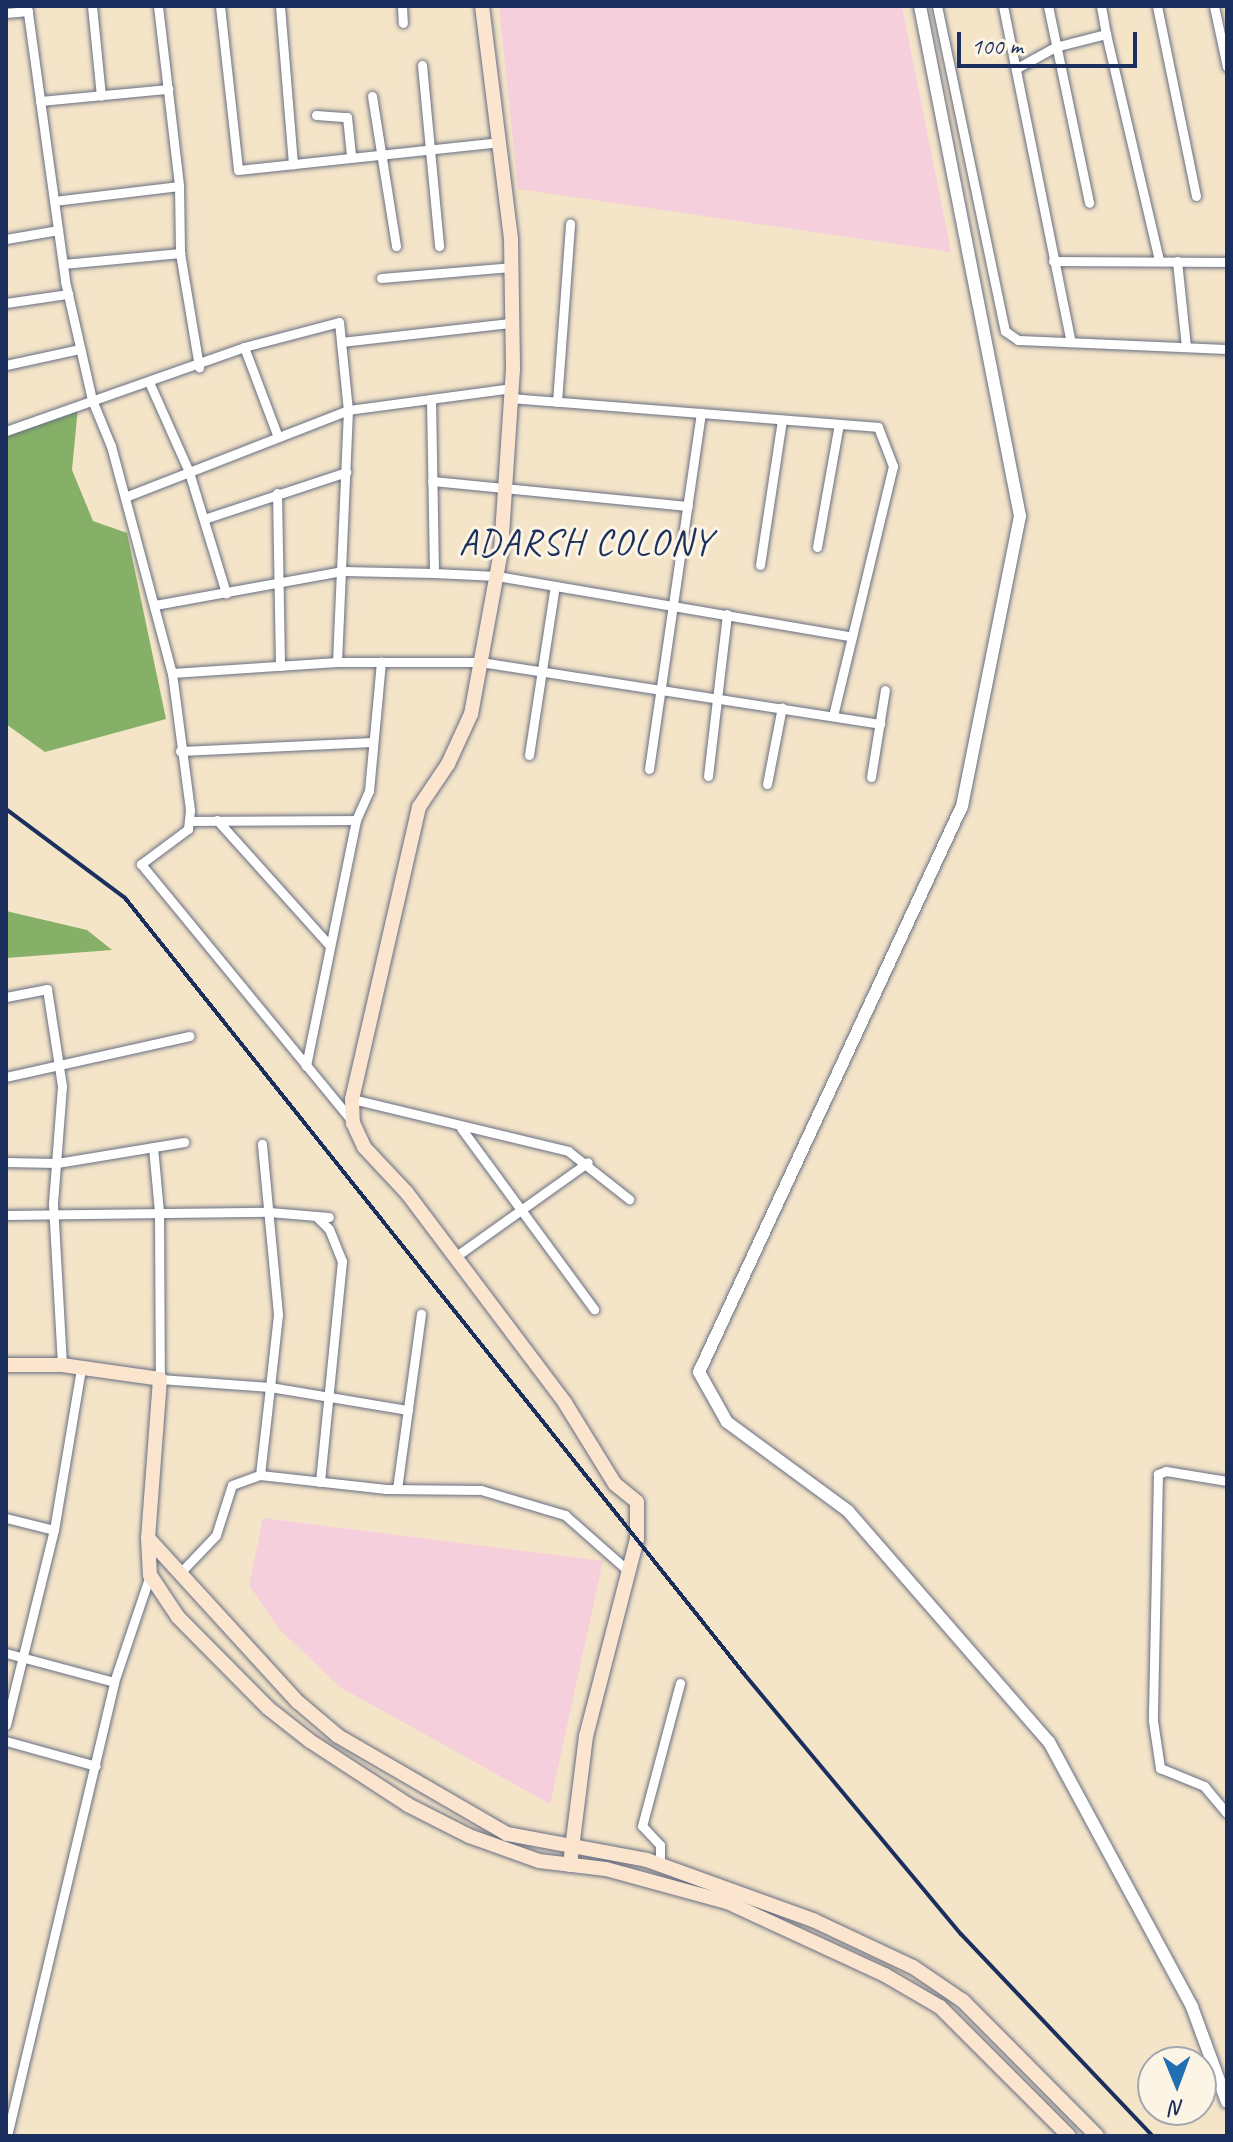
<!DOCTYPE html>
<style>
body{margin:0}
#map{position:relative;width:1233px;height:2142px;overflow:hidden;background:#f4e4c8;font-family:Caveat,sans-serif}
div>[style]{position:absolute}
.built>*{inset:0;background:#f5cfdb}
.forest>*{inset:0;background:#86b067}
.roads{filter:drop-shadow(0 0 2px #676e83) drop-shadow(0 0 2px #676e83)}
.minor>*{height:9px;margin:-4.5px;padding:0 4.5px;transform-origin:4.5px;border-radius:4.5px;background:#fff}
.tertiary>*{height:12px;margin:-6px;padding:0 6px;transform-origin:6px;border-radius:6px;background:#fff}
.secondary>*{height:14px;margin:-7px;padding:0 7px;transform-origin:7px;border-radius:7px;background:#fbe5cf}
.rail>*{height:4px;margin:-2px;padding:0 2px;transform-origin:2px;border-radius:2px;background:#1b2f5e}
span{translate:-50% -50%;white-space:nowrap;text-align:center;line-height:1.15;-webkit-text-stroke:6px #fcf5e5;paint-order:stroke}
.neighbourhood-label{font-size:36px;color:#1b2f5e;letter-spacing:2px}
.frame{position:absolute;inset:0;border:8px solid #1b2f5e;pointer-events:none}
.north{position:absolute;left:1137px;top:2046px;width:80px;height:80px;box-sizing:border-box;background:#fcf5e5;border:2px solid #a2a6af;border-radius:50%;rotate:179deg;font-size:22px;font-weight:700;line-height:32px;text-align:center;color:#1b2f5e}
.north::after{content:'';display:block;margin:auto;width:28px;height:36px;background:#1f6fb2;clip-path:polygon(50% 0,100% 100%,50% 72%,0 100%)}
.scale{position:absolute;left:957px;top:32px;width:180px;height:36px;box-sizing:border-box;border:4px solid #1b2f5e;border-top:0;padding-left:10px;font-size:24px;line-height:28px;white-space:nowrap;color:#1b2f5e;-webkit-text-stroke:6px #fcf5e5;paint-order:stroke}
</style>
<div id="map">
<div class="built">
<i style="clip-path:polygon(499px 6px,902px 6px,951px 252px,518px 189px)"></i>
<i style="clip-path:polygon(263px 1518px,603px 1561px,550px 1804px,340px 1687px,279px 1629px,249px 1585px)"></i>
</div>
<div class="forest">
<i style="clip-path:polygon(78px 407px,72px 470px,93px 521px,127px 533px,166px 719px,45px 752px,6px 724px,6px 437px)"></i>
<i style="clip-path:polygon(6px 911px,87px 930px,112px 950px,6px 958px)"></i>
</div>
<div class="roads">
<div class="minor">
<i style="left:27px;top:6px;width:278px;rotate:82.1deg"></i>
<i style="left:65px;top:281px;width:122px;rotate:77.2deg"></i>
<i style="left:92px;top:400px;width:50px;rotate:67.6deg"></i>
<i style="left:111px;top:446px;width:235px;rotate:75deg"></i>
<i style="left:172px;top:673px;width:138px;rotate:82.5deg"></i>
<i style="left:190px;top:810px;width:19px;rotate:96deg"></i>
<i style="left:188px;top:829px;width:59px;rotate:143.3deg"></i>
<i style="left:141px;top:864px;width:333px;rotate:50.6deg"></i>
<i style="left:92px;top:6px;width:90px;rotate:84.3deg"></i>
<i style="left:158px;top:6px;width:181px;rotate:83.3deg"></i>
<i style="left:179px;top:186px;width:67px;rotate:89.1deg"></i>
<i style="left:180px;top:253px;width:116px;rotate:80.5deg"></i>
<i style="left:220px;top:6px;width:165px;rotate:83.7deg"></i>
<i style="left:238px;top:170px;width:262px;rotate:-6.1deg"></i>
<i style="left:280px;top:6px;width:159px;rotate:85.3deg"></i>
<i style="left:402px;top:6px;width:17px;rotate:87deg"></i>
<i style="left:937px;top:6px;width:332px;rotate:78.2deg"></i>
<i style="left:1005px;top:331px;width:16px;rotate:35deg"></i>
<i style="left:1018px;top:340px;width:209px;rotate:2.5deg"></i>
<i style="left:1003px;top:6px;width:343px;rotate:78.6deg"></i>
<i style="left:1048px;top:6px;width:201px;rotate:78.2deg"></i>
<i style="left:1101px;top:6px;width:28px;rotate:80deg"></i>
<i style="left:1157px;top:6px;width:194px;rotate:78.4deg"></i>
<i style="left:1214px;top:6px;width:62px;rotate:78deg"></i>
<i style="left:6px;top:13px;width:22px;rotate:-5deg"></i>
<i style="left:422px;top:65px;width:182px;rotate:84.6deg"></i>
<i style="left:1017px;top:68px;width:43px;rotate:-28.9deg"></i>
<i style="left:1055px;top:47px;width:53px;rotate:-14.3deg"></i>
<i style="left:1106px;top:34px;width:232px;rotate:76.8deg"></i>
<i style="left:372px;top:96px;width:152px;rotate:80.9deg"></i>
<i style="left:40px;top:101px;width:129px;rotate:-5.4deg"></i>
<i style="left:316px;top:115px;width:31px;rotate:4deg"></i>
<i style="left:347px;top:117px;width:38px;rotate:84deg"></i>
<i style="left:54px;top:201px;width:126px;rotate:-6.8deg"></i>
<i style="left:6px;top:239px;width:53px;rotate:-9.8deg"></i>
<i style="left:1053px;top:261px;width:174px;rotate:0.3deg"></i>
<i style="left:1177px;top:261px;width:86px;rotate:84deg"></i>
<i style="left:63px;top:264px;width:118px;rotate:-5.4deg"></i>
<i style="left:381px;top:278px;width:130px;rotate:-4.8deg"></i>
<i style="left:6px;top:303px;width:63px;rotate:-8.3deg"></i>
<i style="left:341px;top:342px;width:170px;rotate:-6.4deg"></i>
<i style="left:244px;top:347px;width:96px;rotate:69.3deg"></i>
<i style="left:6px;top:365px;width:76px;rotate:-12.2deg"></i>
<i style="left:149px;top:382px;width:98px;rotate:66deg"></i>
<i style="left:189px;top:472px;width:127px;rotate:73deg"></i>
<i style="left:511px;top:398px;width:368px;rotate:4.5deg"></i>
<i style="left:878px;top:427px;width:42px;rotate:69deg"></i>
<i style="left:893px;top:466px;width:257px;rotate:103.5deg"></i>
<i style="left:431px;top:399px;width:174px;rotate:89deg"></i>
<i style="left:557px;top:402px;width:179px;rotate:-85.8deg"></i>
<i style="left:6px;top:431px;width:252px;rotate:-19.4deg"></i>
<i style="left:244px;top:347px;width:98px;rotate:-14.7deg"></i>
<i style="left:339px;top:322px;width:88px;rotate:84.2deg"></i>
<i style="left:348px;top:410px;width:252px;rotate:92.5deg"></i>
<i style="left:432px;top:481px;width:257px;rotate:5.6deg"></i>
<i style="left:277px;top:493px;width:173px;rotate:89deg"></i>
<i style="left:125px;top:497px;width:239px;rotate:-21.3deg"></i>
<i style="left:348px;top:410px;width:165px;rotate:-7.6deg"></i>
<i style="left:204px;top:519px;width:150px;rotate:-18.3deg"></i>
<i style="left:817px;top:547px;width:125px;rotate:-79.9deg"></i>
<i style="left:760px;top:565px;width:147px;rotate:-81.4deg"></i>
<i style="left:155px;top:605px;width:191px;rotate:-10.3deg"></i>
<i style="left:343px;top:571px;width:91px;rotate:1.3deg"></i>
<i style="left:434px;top:573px;width:63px;rotate:2.7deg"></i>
<i style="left:497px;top:576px;width:360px;rotate:9.7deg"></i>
<i style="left:172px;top:673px;width:165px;rotate:-3.8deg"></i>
<i style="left:337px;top:662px;width:143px"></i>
<i style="left:480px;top:662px;width:405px;rotate:8.8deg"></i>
<i style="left:180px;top:751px;width:193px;rotate:-2.7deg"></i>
<i style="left:529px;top:755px;width:171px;rotate:-81.3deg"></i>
<i style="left:649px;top:769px;width:360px;rotate:-81.7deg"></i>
<i style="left:708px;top:776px;width:163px;rotate:-83.3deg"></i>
<i style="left:871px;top:777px;width:88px;rotate:-80.9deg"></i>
<i style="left:767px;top:784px;width:78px;rotate:-79deg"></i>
<i style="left:217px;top:820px;width:169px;rotate:48.1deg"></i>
<i style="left:356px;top:820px;width:32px;rotate:-66deg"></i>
<i style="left:369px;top:791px;width:130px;rotate:-84.7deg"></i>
<i style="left:189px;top:821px;width:167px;rotate:-0.3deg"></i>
<i style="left:356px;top:820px;width:251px;rotate:101.5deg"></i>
<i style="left:6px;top:997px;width:42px;rotate:-11deg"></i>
<i style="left:47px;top:989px;width:98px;rotate:81.2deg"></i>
<i style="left:62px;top:1086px;width:118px;rotate:94.4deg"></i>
<i style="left:53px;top:1204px;width:161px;rotate:86.8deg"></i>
<i style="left:6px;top:1077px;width:188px;rotate:-12.6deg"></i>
<i style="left:352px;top:1099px;width:222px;rotate:13.5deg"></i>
<i style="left:568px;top:1151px;width:78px;rotate:38.2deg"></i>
<i style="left:461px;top:1128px;width:225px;rotate:53.7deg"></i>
<i style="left:153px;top:1147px;width:65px;rotate:84.7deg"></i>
<i style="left:159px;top:1212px;width:167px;rotate:89.7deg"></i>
<i style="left:160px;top:1379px;width:110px;rotate:4.2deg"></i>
<i style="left:270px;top:1387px;width:73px;rotate:-83.7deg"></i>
<i style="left:278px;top:1314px;width:171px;rotate:-95.4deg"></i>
<i style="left:6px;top:1162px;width:51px;rotate:1.1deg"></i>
<i style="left:57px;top:1163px;width:129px;rotate:-9.4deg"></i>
<i style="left:6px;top:1215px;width:263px;rotate:-0.7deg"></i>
<i style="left:269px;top:1212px;width:60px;rotate:4.8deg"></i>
<i style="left:316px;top:1216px;width:18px;rotate:45deg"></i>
<i style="left:329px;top:1229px;width:35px;rotate:68deg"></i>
<i style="left:342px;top:1261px;width:222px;rotate:95.7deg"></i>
<i style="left:455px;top:1257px;width:163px;rotate:-35.5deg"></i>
<i style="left:260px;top:1475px;width:89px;rotate:-83.5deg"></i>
<i style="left:270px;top:1387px;width:140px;rotate:9.5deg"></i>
<i style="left:1227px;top:1481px;width:62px;rotate:-170.7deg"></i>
<i style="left:1166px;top:1471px;width:9px;rotate:159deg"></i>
<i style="left:1158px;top:1474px;width:247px;rotate:91.2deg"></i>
<i style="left:1153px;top:1721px;width:48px;rotate:81.5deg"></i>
<i style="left:1160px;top:1768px;width:48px;rotate:22.2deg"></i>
<i style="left:1204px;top:1786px;width:35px;rotate:50deg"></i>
<i style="left:397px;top:1489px;width:177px;rotate:-82.2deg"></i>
<i style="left:6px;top:1518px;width:49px;rotate:14deg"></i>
<i style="left:180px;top:1573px;width:52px;rotate:-46.5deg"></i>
<i style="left:216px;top:1535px;width:52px;rotate:-72.3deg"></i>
<i style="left:232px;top:1485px;width:30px;rotate:-20deg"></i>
<i style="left:260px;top:1475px;width:127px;rotate:6.3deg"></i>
<i style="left:386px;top:1489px;width:95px;rotate:0.6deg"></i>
<i style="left:481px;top:1490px;width:88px;rotate:16.6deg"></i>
<i style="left:565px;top:1515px;width:81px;rotate:41.5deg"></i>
<i style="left:6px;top:1653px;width:112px;rotate:15deg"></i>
<i style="left:6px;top:1725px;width:201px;rotate:-76.2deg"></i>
<i style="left:54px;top:1530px;width:164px;rotate:-80.5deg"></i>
<i style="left:6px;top:1741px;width:93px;rotate:15.5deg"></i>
<i style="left:660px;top:1865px;width:20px;rotate:-90deg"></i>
<i style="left:660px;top:1845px;width:26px;rotate:-133deg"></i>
<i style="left:642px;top:1826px;width:148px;rotate:-75.1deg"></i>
<i style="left:7px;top:2136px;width:466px;rotate:-76.7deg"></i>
<i style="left:114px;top:1682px;width:113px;rotate:-71.4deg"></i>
</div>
<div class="tertiary">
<i style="left:920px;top:6px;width:520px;rotate:78.91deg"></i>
<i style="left:1020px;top:516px;width:296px;rotate:101.3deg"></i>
<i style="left:962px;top:806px;width:624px;rotate:114.92deg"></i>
<i style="left:699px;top:1372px;width:57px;rotate:60.8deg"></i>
<i style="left:727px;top:1422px;width:150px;rotate:36.3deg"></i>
<i style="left:848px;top:1511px;width:306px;rotate:49deg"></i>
<i style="left:1049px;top:1742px;width:301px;rotate:61.6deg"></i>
<i style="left:1192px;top:2007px;width:101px;rotate:69.8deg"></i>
</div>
<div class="secondary">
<i style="left:482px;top:6px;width:235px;rotate:82.9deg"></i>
<i style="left:511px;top:239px;width:130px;rotate:89.1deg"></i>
<i style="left:513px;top:369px;width:182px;rotate:93.8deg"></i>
<i style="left:501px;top:551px;width:166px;rotate:100.4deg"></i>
<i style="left:471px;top:714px;width:55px;rotate:114.7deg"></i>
<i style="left:448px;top:764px;width:52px;rotate:124deg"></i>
<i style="left:419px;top:807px;width:300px;rotate:102.9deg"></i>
<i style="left:352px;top:1099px;width:24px;rotate:88deg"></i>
<i style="left:353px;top:1123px;width:26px;rotate:65deg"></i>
<i style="left:364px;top:1147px;width:63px;rotate:46.9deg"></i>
<i style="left:407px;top:1193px;width:263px;rotate:53deg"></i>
<i style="left:565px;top:1403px;width:95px;rotate:58.3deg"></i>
<i style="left:615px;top:1484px;width:28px;rotate:39deg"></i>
<i style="left:637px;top:1502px;width:37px;rotate:90deg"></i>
<i style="left:637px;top:1539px;width:203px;rotate:104.5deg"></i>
<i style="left:586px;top:1736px;width:130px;rotate:97.1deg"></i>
<i style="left:6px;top:1365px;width:56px"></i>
<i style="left:62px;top:1365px;width:99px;rotate:8.1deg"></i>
<i style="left:160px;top:1379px;width:159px;rotate:94.3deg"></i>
<i style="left:148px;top:1538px;width:37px;rotate:87deg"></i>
<i style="left:150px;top:1575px;width:50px;rotate:56.3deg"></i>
<i style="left:178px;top:1617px;width:128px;rotate:45.3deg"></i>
<i style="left:268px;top:1708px;width:53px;rotate:38.2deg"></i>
<i style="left:310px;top:1741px;width:117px;rotate:33.1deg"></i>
<i style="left:408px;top:1805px;width:68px;rotate:26.9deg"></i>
<i style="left:469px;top:1836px;width:74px;rotate:19.7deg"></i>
<i style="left:539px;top:1861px;width:67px;rotate:6.8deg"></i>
<i style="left:606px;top:1869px;width:125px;rotate:15.3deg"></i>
<i style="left:727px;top:1902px;width:174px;rotate:24.8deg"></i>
<i style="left:885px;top:1975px;width:64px;rotate:30.2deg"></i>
<i style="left:940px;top:2007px;width:182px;rotate:45deg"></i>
<i style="left:148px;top:1538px;width:222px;rotate:47.6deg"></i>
<i style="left:298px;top:1702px;width:52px;rotate:40.4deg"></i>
<i style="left:338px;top:1736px;width:195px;rotate:30.1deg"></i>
<i style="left:507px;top:1834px;width:142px;rotate:10.5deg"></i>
<i style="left:647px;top:1860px;width:177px;rotate:19.9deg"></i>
<i style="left:813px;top:1920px;width:110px;rotate:25.2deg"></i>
<i style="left:913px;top:1967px;width:60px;rotate:34.2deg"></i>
<i style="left:963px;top:2001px;width:190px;rotate:45.2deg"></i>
</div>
</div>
<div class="rail">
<i style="left:6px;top:809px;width:149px;rotate:36.8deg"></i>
<i style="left:125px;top:898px;width:994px;rotate:51.41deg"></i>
<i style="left:745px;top:1675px;width:337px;rotate:50.2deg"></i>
<i style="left:961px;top:1934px;width:279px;rotate:46.5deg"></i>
</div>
<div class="neighbourhood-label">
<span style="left:586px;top:543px">ADARSH COLONY</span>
</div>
<div class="frame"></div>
<div class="north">N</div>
<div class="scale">100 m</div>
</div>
